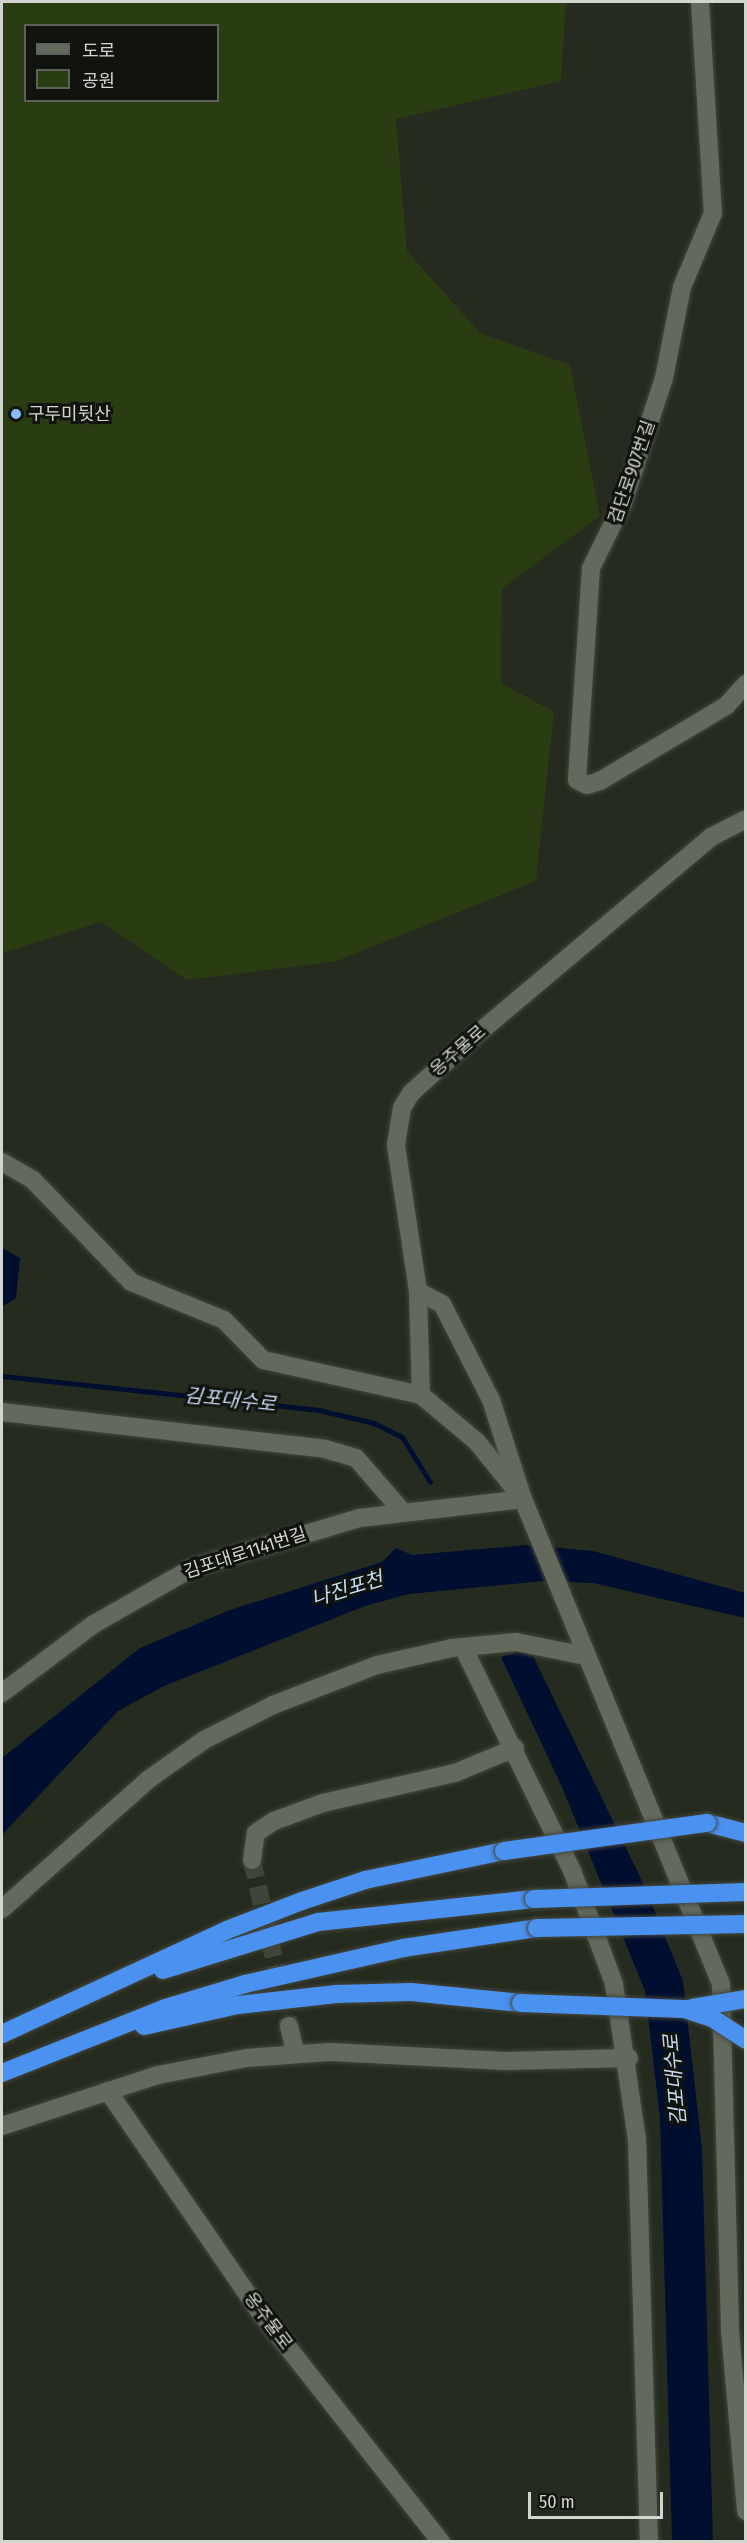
<!DOCTYPE html>
<meta charset="utf-8">
<style>
body{margin:0}
#map{position:relative;width:747px;height:2543px;overflow:hidden;background:#262b20;font-family:"Fira Sans Condensed","Noto Sans KR",sans-serif}
div>[style]{position:absolute}
.green>*{inset:0;background:#2a3c12}
.water>*{inset:0;background:#000e2f}
.stream>*{height:5px;margin:-2.5px;padding:0 2.5px;transform-origin:2.5px;border-radius:2.5px;background:#000e2f}
.minor-tunnel>*{height:18px;margin-top:-9px;transform-origin:0;background:repeating-linear-gradient(90deg,#40453a 0 18px,transparent 0 27px)}
.roads{filter:drop-shadow(0 0 2px #42463c) drop-shadow(0 0 2px #42463c)}
.minor>*{height:18px;margin:-9px;padding:0 9px;transform-origin:9px;border-radius:9px;background:#63695d}
.highway>*{height:18px;margin:-9px;padding:0 9px;transform-origin:9px;border-radius:9px;background:#4b91f0}
.bridges{filter:drop-shadow(0 0 2px #42463c) drop-shadow(0 0 2px #42463c)}
.highway-bridge>*{height:18px;margin:-9px;padding:0 9px;transform-origin:9px;border-radius:9px;background:#4b91f0}
.dots>*{width:16px;height:16px;translate:-50% -50%;box-sizing:border-box;border:3px solid #10130e;border-radius:50%}
span{translate:-50% -50%;white-space:nowrap;text-align:center;line-height:1.15;-webkit-text-stroke:6px #10130e;paint-order:stroke}
.poi-label{font-size:18px;color:#d2d6cf}
.left{translate:0 -50%;text-align:left}
.street-label{font-size:18px;color:#d2d6cf}
.water-label{font-size:20px;color:#c8dbf5;font-style:italic}
.frame{position:absolute;inset:0;border:3px solid #d2d6cf;pointer-events:none}
.legend{position:absolute;left:24px;top:24px;width:195px;height:78px;box-sizing:border-box;background:#10130e;border:2px solid #5e615b;margin:0;padding:8px 10px;list-style:none;font-size:18px;color:#d2d6cf}
.legend li{display:flex;align-items:center;gap:12px;height:30px}
.legend b{width:30px;border:2px solid #5e615b}
.scale{position:absolute;left:528px;top:2492px;width:135px;height:27px;box-sizing:border-box;border:3px solid #d2d6cf;border-top:0;padding-left:8px;font-size:18px;line-height:21px;white-space:nowrap;color:#d2d6cf;-webkit-text-stroke:4px #10130e;paint-order:stroke}
</style>
<div id="map">
<div class="green">
<i style="clip-path:polygon(evenodd,2px 2px,566px 2px,561px 81px,396px 119px,407px 251px,480px 333px,570px 365px,600px 516px,502px 589px,501px 683px,554px 712px,536px 881px,337px 961px,187px 980px,101px 922px,2px 953px,2px 2px,26px 26px,218px 26px,218px 100px,26px 100px,26px 26px)"></i>
</div>
<div class="water">
<i style="clip-path:polygon(2px 1248px,20px 1258px,16px 1298px,2px 1307px)"></i>
<i style="clip-path:polygon(527px 1545px,593px 1551px,745px 1593px,745px 1618px,593px 1583px,544px 1581px,409px 1594px,365px 1606px,164px 1686px,118px 1711px,2px 1835px,2px 1758px,140px 1648px,230px 1610px,382px 1562px,396px 1548px,412px 1555px)"></i>
<i style="clip-path:polygon(519px 1652px,533px 1656px,645px 1887px,683px 1981px,702px 2149px,713px 2541px,672px 2541px,660px 2117px,645px 1991px,562px 1787px,501px 1657px)"></i>
</div>
<div class="stream">
<i style="left:2px;top:1376px;width:319px;rotate:6.1deg"></i>
<i style="left:319px;top:1410px;width:57px;rotate:13.3deg"></i>
<i style="left:374px;top:1423px;width:31px;rotate:27deg"></i>
<i style="left:402px;top:1437px;width:53px;rotate:58.1deg"></i>
</div>
<div class="minor-tunnel">
<i style="left:252px;top:1860px;width:170px;rotate:77.4deg"></i>
</div>
<div class="roads">
<div class="minor">
<i style="left:700px;top:2px;width:211px;rotate:86.5deg"></i>
<i style="left:713px;top:213px;width:80px;rotate:112.7deg"></i>
<i style="left:682px;top:287px;width:93px;rotate:101.2deg"></i>
<i style="left:664px;top:378px;width:132px;rotate:108.2deg"></i>
<i style="left:623px;top:503px;width:72px;rotate:116.2deg"></i>
<i style="left:591px;top:568px;width:212px;rotate:93.8deg"></i>
<i style="left:577px;top:780px;width:11px;rotate:27deg"></i>
<i style="left:587px;top:785px;width:14px;rotate:-17deg"></i>
<i style="left:600px;top:781px;width:147px;rotate:-30.8deg"></i>
<i style="left:726px;top:706px;width:30px;rotate:-48deg"></i>
<i style="left:2px;top:1162px;width:36px;rotate:30deg"></i>
<i style="left:33px;top:1180px;width:141px;rotate:46.1deg"></i>
<i style="left:131px;top:1282px;width:100px;rotate:22.2deg"></i>
<i style="left:224px;top:1320px;width:56px;rotate:45.7deg"></i>
<i style="left:263px;top:1360px;width:162px;rotate:12.5deg"></i>
<i style="left:421px;top:1395px;width:73px;rotate:40deg"></i>
<i style="left:477px;top:1442px;width:73px;rotate:51.1deg"></i>
<i style="left:523px;top:1499px;width:524px;rotate:67.79deg"></i>
<i style="left:721px;top:1984px;width:347px;rotate:88.5deg"></i>
<i style="left:730px;top:2331px;width:181px;rotate:84.9deg"></i>
<i style="left:421px;top:1395px;width:104px;rotate:-91.7deg"></i>
<i style="left:418px;top:1291px;width:148px;rotate:-98.6deg"></i>
<i style="left:396px;top:1145px;width:37px;rotate:-81deg"></i>
<i style="left:402px;top:1108px;width:17px;rotate:-59deg"></i>
<i style="left:411px;top:1093px;width:79px;rotate:-41.9deg"></i>
<i style="left:470px;top:1040px;width:315px;rotate:-40.1deg"></i>
<i style="left:711px;top:837px;width:39px;rotate:-27deg"></i>
<i style="left:2px;top:1412px;width:325px;rotate:6.5deg"></i>
<i style="left:325px;top:1449px;width:32px;rotate:16deg"></i>
<i style="left:356px;top:1458px;width:70px;rotate:49deg"></i>
<i style="left:463px;top:1647px;width:251px;rotate:64deg"></i>
<i style="left:573px;top:1873px;width:118px;rotate:69.7deg"></i>
<i style="left:614px;top:1984px;width:157px;rotate:81.6deg"></i>
<i style="left:637px;top:2139px;width:403px;rotate:88.3deg"></i>
<i style="left:2px;top:1693px;width:115px;rotate:-36.9deg"></i>
<i style="left:94px;top:1624px;width:113px;rotate:-29.7deg"></i>
<i style="left:192px;top:1568px;width:175px;rotate:-16.6deg"></i>
<i style="left:360px;top:1518px;width:164px;rotate:-6.6deg"></i>
<i style="left:523px;top:1499px;width:104px;rotate:-107.9deg"></i>
<i style="left:491px;top:1400px;width:108px;rotate:-117deg"></i>
<i style="left:442px;top:1304px;width:27px;rotate:-152deg"></i>
<i style="left:252px;top:1860px;width:27px;rotate:-82deg"></i>
<i style="left:256px;top:1833px;width:22px;rotate:-34deg"></i>
<i style="left:274px;top:1821px;width:52px;rotate:-20.2deg"></i>
<i style="left:323px;top:1803px;width:135px;rotate:-12.8deg"></i>
<i style="left:455px;top:1773px;width:65px;rotate:-22.6deg"></i>
<i style="left:2px;top:1909px;width:196px;rotate:-41.5deg"></i>
<i style="left:149px;top:1779px;width:67px;rotate:-35.3deg"></i>
<i style="left:204px;top:1740px;width:77px;rotate:-26.9deg"></i>
<i style="left:273px;top:1705px;width:111px;rotate:-21deg"></i>
<i style="left:377px;top:1665px;width:77px;rotate:-12.8deg"></i>
<i style="left:452px;top:1648px;width:64px;rotate:-5.4deg"></i>
<i style="left:516px;top:1642px;width:71px;rotate:11.3deg"></i>
<i style="left:289px;top:2026px;width:27px;rotate:77deg"></i>
<i style="left:108px;top:2091px;width:268px;rotate:55.5deg"></i>
<i style="left:260px;top:2312px;width:293px;rotate:51.8deg"></i>
<i style="left:2px;top:2126px;width:164px;rotate:-18.1deg"></i>
<i style="left:158px;top:2075px;width:90px;rotate:-10.9deg"></i>
<i style="left:246px;top:2058px;width:84px;rotate:-4.1deg"></i>
<i style="left:330px;top:2052px;width:176px;rotate:2.9deg"></i>
<i style="left:506px;top:2061px;width:123px;rotate:-1.4deg"></i>
</div>
<div class="highway">
<i style="left:707px;top:1823px;width:40px;rotate:14.4deg"></i>
<i style="left:163px;top:1970px;width:162px;rotate:-17.2deg"></i>
<i style="left:318px;top:1922px;width:217px;rotate:-6.1deg"></i>
<i style="left:144px;top:2026px;width:96px;rotate:-12.6deg"></i>
<i style="left:238px;top:2005px;width:99px;rotate:-6.4deg"></i>
<i style="left:336px;top:1994px;width:75px;rotate:-1.5deg"></i>
<i style="left:411px;top:1992px;width:111px;rotate:5.7deg"></i>
<i style="left:2px;top:2034px;width:248px;rotate:-24.8deg"></i>
<i style="left:227px;top:1930px;width:80px;rotate:-21.1deg"></i>
<i style="left:302px;top:1901px;width:66px;rotate:-18.4deg"></i>
<i style="left:365px;top:1880px;width:142px;rotate:-11.8deg"></i>
<i style="left:2px;top:2073px;width:175px;rotate:-21.7deg"></i>
<i style="left:165px;top:2008px;width:84px;rotate:-16.7deg"></i>
<i style="left:245px;top:1984px;width:162px;rotate:-12.8deg"></i>
<i style="left:403px;top:1948px;width:135px;rotate:-8.5deg"></i>
</div>
</div>
<div class="bridges">
<div class="highway-bridge">
<i style="left:504px;top:1851px;width:205px;rotate:-7.9deg"></i>
<i style="left:534px;top:1899px;width:212px;rotate:-1.9deg"></i>
<i style="left:537px;top:1928px;width:209px;rotate:-1.1deg"></i>
<i style="left:521px;top:2003px;width:163px;rotate:2.1deg"></i>
<i style="left:684px;top:2009px;width:29px;rotate:18deg"></i>
<i style="left:712px;top:2018px;width:40px;rotate:32.9deg"></i>
<i style="left:692px;top:2008px;width:55px;rotate:-9.5deg"></i>
</div>
</div>
<div class="dots">
<i style="left:16px;top:414px;background:#8abafc"></i>
</div>
<div class="poi-label">
<span class="left" style="left:28px;top:414px">구두미뒷산</span>
</div>
<div class="street-label">
<span style="left:632px;top:472px;rotate:-71deg">검단로907번길</span>
<span style="left:458px;top:1051px;rotate:-41deg">옹주물로</span>
<span style="left:245px;top:1553px;rotate:-18deg">김포대로1141번길</span>
<span style="left:268px;top:2321px;rotate:53deg">옹주물로</span>
</div>
<div class="water-label">
<span style="left:230px;top:1400px;rotate:6deg">김포대수로</span>
<span style="left:347px;top:1589px;rotate:-17deg">나진포천</span>
<span style="left:675px;top:2080px;rotate:-95deg">김포대수로</span>
</div>
<div class="frame"></div>
<ul class="legend">
<li><b style="height:8px;background:#63695d"></b>도로</li>
<li><b style="height:16px;background:#2a3c12"></b>공원</li>
</ul>
<div class="scale">50 m</div>
</div>
